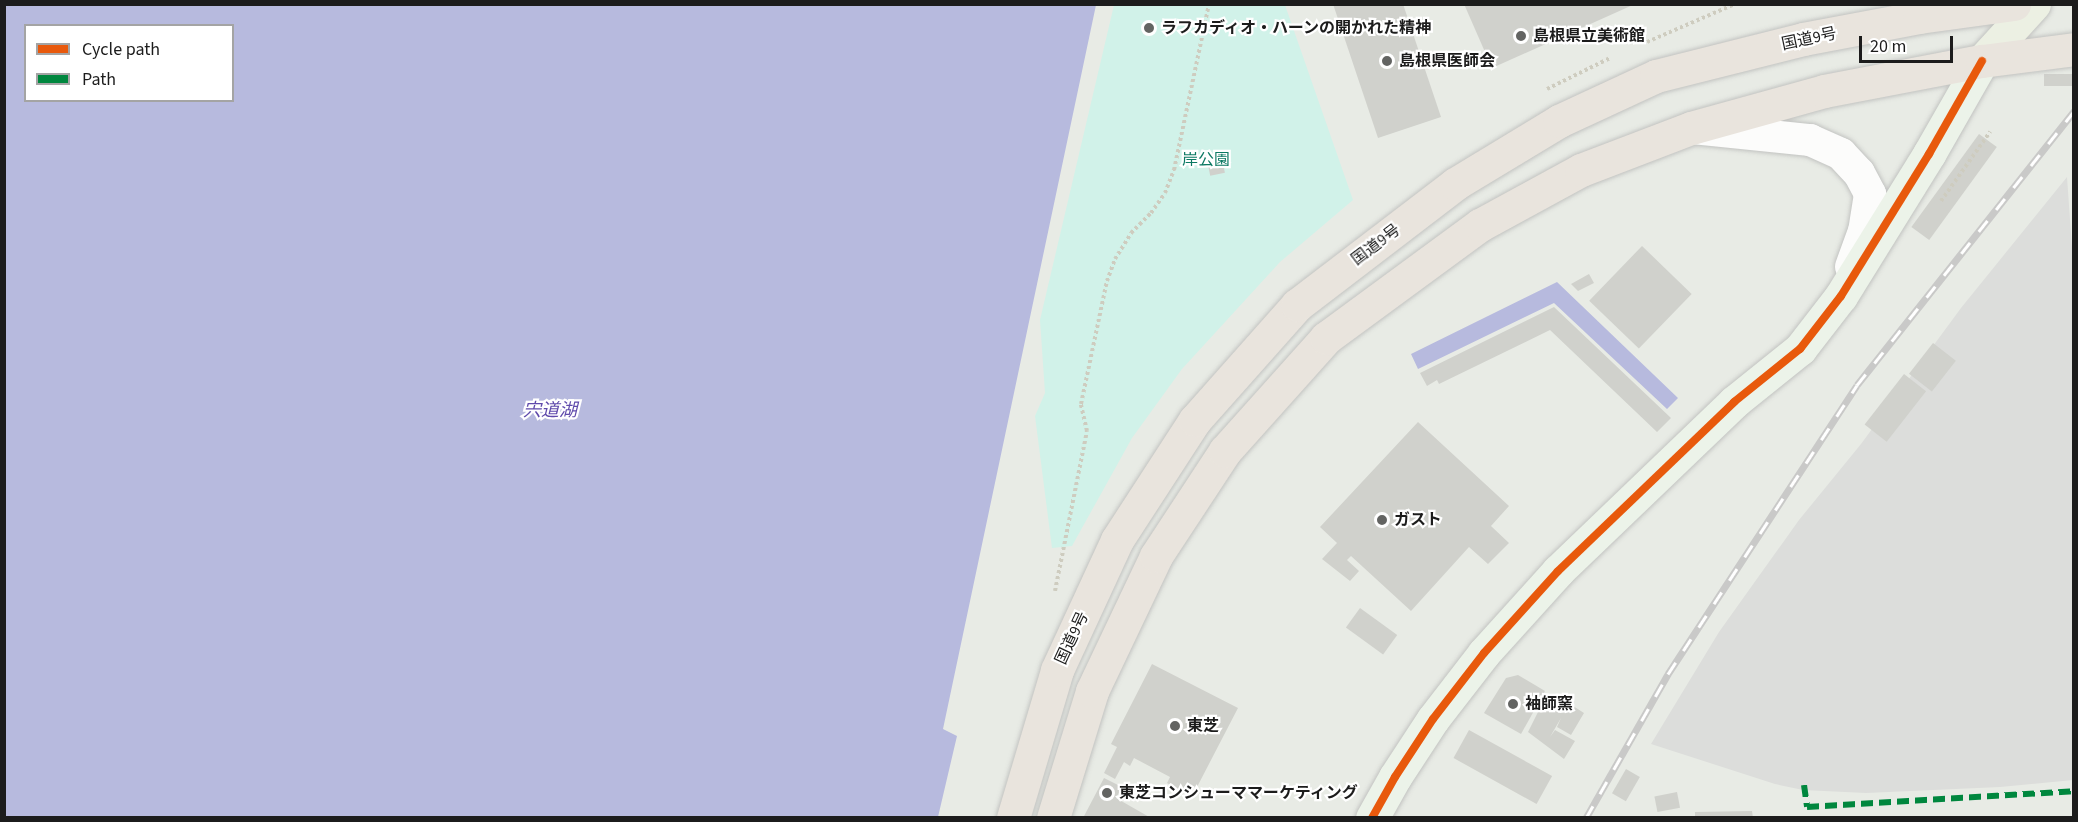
<!DOCTYPE html>
<meta charset="utf-8">
<style>
body{margin:0}
#map{position:relative;width:2078px;height:822px;overflow:hidden;background:#e8ebe5;font-family:"Source Sans 3","Noto Sans JP",sans-serif}
div>[style]{position:absolute}
.park>*{inset:0;background:#d1f2e9}
.parking>*{inset:0;background:#dcdddb}
.water>*{inset:0;background:#b7bade}
.building>*{inset:0;background:#d0d1cc;transform-origin:0 0}
.path>*{height:4px;margin-top:-2px;transform-origin:0;background:repeating-linear-gradient(90deg,#ceccbf 0 3px,transparent 0 6px)}
.roads{filter:drop-shadow(0 0 2px #c2c3c1) drop-shadow(0 0 2px #c2c3c1)}
.street>*{height:32px;margin:-16px;padding:0 16px;transform-origin:16px;border-radius:16px;background:#fcfcfb}
.secondary>*{height:33px;margin:-16.5px;padding:0 16.5px;transform-origin:16.5px;border-radius:16.5px;background:#ecf3e9}
.primary>*{height:33px;margin:-16.5px;padding:0 16.5px;transform-origin:16.5px;border-radius:16.5px;background:#ecf0e3}
.highway>*{height:33px;margin:-16.5px;padding:0 16.5px;transform-origin:16.5px;border-radius:16.5px;background:#e9e4dd}
.rail>*{height:7px;margin-top:-3.5px;transform-origin:0;background:repeating-linear-gradient(90deg,#fff 0 14px,#c9c9c8 0 28px);box-sizing:border-box;border-block:2px solid #c9c9c8}
.quiet>*{height:6px;margin-top:-3px;transform-origin:0;background:repeating-linear-gradient(90deg,#00873e 0 12px,transparent 0 18px)}
.cycleway>*{height:8px;margin:-4px;padding:0 4px;transform-origin:4px;border-radius:4px;background:#e8590c}
.dots>*{width:16px;height:16px;translate:-50% -50%;box-sizing:border-box;border:3px solid #fff;border-radius:50%}
span{translate:-50% -50%;white-space:nowrap;text-align:center;line-height:1.15;-webkit-text-stroke:4.5px #fff;paint-order:stroke}
.poi-label{font-size:16px;color:#1c1c1c;font-weight:700}
.left{translate:0 -50%;text-align:left}
.street-label{font-size:16px;color:#1c1c1c}
.park-label{font-size:16px;color:#0c7963}
.water-label{font-size:18px;color:#5f4aab;font-style:italic}
.frame{position:absolute;inset:0;border:6px solid #1c1c1c;pointer-events:none}
.legend{position:absolute;left:24px;top:24px;width:210px;height:78px;box-sizing:border-box;background:#fff;border:2px solid #a4a4a4;margin:0;padding:8px 10px;list-style:none;font-size:18px;color:#1c1c1c}
.legend li{display:flex;align-items:center;gap:12px;height:30px}
.legend b{width:30px;border:2px solid #a4a4a4}
.scale{position:absolute;left:1859px;top:36px;width:94px;height:27px;box-sizing:border-box;border:3px solid #1c1c1c;border-top:0;padding-left:8px;font-size:18px;line-height:21px;white-space:nowrap;color:#1c1c1c;-webkit-text-stroke:4px #fff;paint-order:stroke}
</style>
<div id="map">
<div class="park">
<i style="clip-path:polygon(1114px 5px,1285px 5px,1353px 200px,1280px 262px,1182px 369px,1132px 438px,1072px 546px,1052px 548px,1035px 416px,1045px 393px,1040px 320px)"></i>
</div>
<div class="parking">
<i style="clip-path:polygon(2067px 177px,2074px 276px,2073px 780px,2000px 787px,1866px 793px,1803px 790px,1775px 784px,1651px 744px,1719px 632px,1799px 520px,1861px 444px,1961px 308px)"></i>
</div>
<div class="water">
<i style="clip-path:polygon(evenodd,5px 4px,1096px 5px,943px 729px,957px 736px,938px 817px,5px 817px,5px 4px,26px 26px,232px 26px,232px 100px,26px 100px,26px 26px)"></i>
<i style="clip-path:polygon(1557px 282px,1678px 398px,1667px 409px,1554px 303px,1418px 369px,1411px 354px)"></i>
</div>
<div class="building">
<i style="clip-path:polygon(1333px 4px,1403px 4px,1441px 117px,1378px 138px)"></i>
<i style="clip-path:polygon(1464px 4px,1635px 4px,1492px 68px)"></i>
<i style="left:2074px;top:74px;width:12px;height:30px;rotate:90deg"></i>
<i style="left:1979px;top:134px;width:22px;height:115px;rotate:36deg"></i>
<i style="left:1222px;top:159px;width:14px;height:15px;rotate:78deg"></i>
<i style="left:1642px;top:246px;width:69px;height:76px;rotate:44deg"></i>
<i style="clip-path:polygon(1589px 274px,1594px 283px,1578px 291px,1571px 284px)"></i>
<i style="clip-path:polygon(1554px 307px,1671px 418px,1657px 432px,1550px 330px,1439px 384px,1437px 380px,1427px 386px,1420px 373px)"></i>
<i style="left:1933px;top:343px;width:29px;height:39px;rotate:38deg"></i>
<i style="left:1904px;top:374px;width:28px;height:64px;rotate:38deg"></i>
<i style="clip-path:polygon(1418px 422px,1509px 506px,1491px 526px,1509px 543px,1488px 564px,1469px 547px,1411px 611px,1351px 556px,1347px 560px,1359px 571px,1350px 581px,1322px 559px,1337px 543px,1320px 527px)"></i>
<i style="left:1360px;top:608px;width:46px;height:24px;rotate:36deg"></i>
<i style="clip-path:polygon(1152px 664px,1238px 708px,1196px 789px,1193px 787px,1189px 795px,1167px 783px,1170px 777px,1134px 758px,1130px 766px,1124px 762px,1115px 779px,1104px 773px,1117px 747px,1111px 744px)"></i>
<i style="clip-path:polygon(1518px 675px,1545px 691px,1521px 734px,1484px 713px,1506px 678px)"></i>
<i style="clip-path:polygon(1544px 700px,1566px 712px,1570px 704px,1584px 713px,1571px 735px,1557px 727px,1561px 718px,1550px 737px,1555px 730px,1575px 741px,1564px 759px,1528px 732px)"></i>
<i style="left:1469px;top:730px;width:95px;height:32px;rotate:29deg"></i>
<i style="left:1626px;top:769px;width:16px;height:28px;rotate:30deg"></i>
<i style="clip-path:polygon(1104px 778px,1122px 787px,1116px 798px,1151px 818px,1083px 818px)"></i>
<i style="left:1677px;top:792px;width:16px;height:23px;rotate:79deg"></i>
<i style="clip-path:polygon(1752px 811px,1753px 818px,1695px 818px,1695px 812px)"></i>
</div>
<div class="path">
<i style="left:1647px;top:42px;width:96px;rotate:-23.4deg"></i>
<i style="left:1547px;top:89px;width:70px;rotate:-26.2deg"></i>
<i style="left:1941px;top:201px;width:85px;rotate:-54.6deg"></i>
<i style="left:1055px;top:591px;width:163px;rotate:-78.7deg"></i>
<i style="left:1087px;top:431px;width:28px;rotate:-103deg"></i>
<i style="left:1081px;top:404px;width:126px;rotate:-78.1deg"></i>
<i style="left:1107px;top:281px;width:23px;rotate:-70deg"></i>
<i style="left:1115px;top:259px;width:31px;rotate:-58deg"></i>
<i style="left:1131px;top:233px;width:28px;rotate:-45deg"></i>
<i style="left:1151px;top:213px;width:24px;rotate:-55deg"></i>
<i style="left:1165px;top:193px;width:25px;rotate:-69deg"></i>
<i style="left:1174px;top:170px;width:170px;rotate:-78.1deg"></i>
</div>
<div class="roads">
<div class="street">
<i style="left:1693px;top:128px;width:118px;rotate:5.9deg"></i>
<i style="left:1810px;top:140px;width:34px;rotate:24deg"></i>
<i style="left:1841px;top:154px;width:26px;rotate:47deg"></i>
<i style="left:1859px;top:173px;width:24px;rotate:62deg"></i>
<i style="left:1870px;top:194px;width:37px;rotate:99deg"></i>
<i style="left:1864px;top:231px;width:38px;rotate:110deg"></i>
</div>
<div class="secondary">
<i style="left:1372px;top:818px;width:47px;rotate:-60.7deg"></i>
<i style="left:1395px;top:777px;width:69px;rotate:-56.8deg"></i>
<i style="left:1433px;top:719px;width:83px;rotate:-52.3deg"></i>
<i style="left:1484px;top:653px;width:110px;rotate:-47.9deg"></i>
<i style="left:1558px;top:571px;width:244px;rotate:-43.8deg"></i>
<i style="left:1734px;top:402px;width:85px;rotate:-38.8deg"></i>
<i style="left:1800px;top:349px;width:67px;rotate:-52.3deg"></i>
<i style="left:1841px;top:296px;width:167px;rotate:-58.2deg"></i>
<i style="left:1929px;top:154px;width:107px;rotate:-60.3deg"></i>
</div>
<div class="primary">
<i style="left:1982px;top:61px;width:77px;rotate:-47.6deg"></i>
</div>
<div class="highway">
<i style="left:1013px;top:818px;width:154px;rotate:-73.4deg"></i>
<i style="left:1057px;top:670px;width:143px;rotate:-65.2deg"></i>
<i style="left:1117px;top:540px;width:143px;rotate:-57deg"></i>
<i style="left:1195px;top:420px;width:154px;rotate:-48.4deg"></i>
<i style="left:1297px;top:305px;width:199px;rotate:-37.4deg"></i>
<i style="left:1455px;top:184px;width:122px;rotate:-31.2deg"></i>
<i style="left:1559px;top:121px;width:107px;rotate:-24.9deg"></i>
<i style="left:1656px;top:76px;width:152px;rotate:-14.1deg"></i>
<i style="left:1803px;top:39px;width:118px;rotate:-10.7deg"></i>
<i style="left:1919px;top:17px;width:96px;rotate:-7.8deg"></i>
<i style="left:1053px;top:818px;width:133px;rotate:-72.9deg"></i>
<i style="left:1092px;top:691px;width:149px;rotate:-64.6deg"></i>
<i style="left:1156px;top:556px;width:126px;rotate:-56.7deg"></i>
<i style="left:1225px;top:451px;width:152px;rotate:-48.2deg"></i>
<i style="left:1326px;top:338px;width:191px;rotate:-36.3deg"></i>
<i style="left:1480px;top:225px;width:115px;rotate:-28.6deg"></i>
<i style="left:1581px;top:170px;width:118px;rotate:-20.9deg"></i>
<i style="left:1691px;top:128px;width:138px;rotate:-15.5deg"></i>
<i style="left:1824px;top:91px;width:161px;rotate:-10.8deg"></i>
<i style="left:1982px;top:61px;width:93px;rotate:-7.4deg"></i>
</div>
</div>
<div class="rail">
<i style="left:1586px;top:818px;width:166px;rotate:-60.3deg"></i>
<i style="left:1668px;top:674px;width:345px;rotate:-56.8deg"></i>
<i style="left:1857px;top:385px;width:350px;rotate:-51.6deg"></i>
</div>
<div class="quiet">
<i style="left:1804px;top:785px;width:22px;rotate:82deg"></i>
<i style="left:1807px;top:807px;width:267px;rotate:-3.4deg"></i>
</div>
<div class="cycleway">
<i style="left:1372px;top:818px;width:47px;rotate:-60.7deg"></i>
<i style="left:1395px;top:777px;width:69px;rotate:-56.8deg"></i>
<i style="left:1433px;top:719px;width:83px;rotate:-52.3deg"></i>
<i style="left:1484px;top:653px;width:110px;rotate:-47.9deg"></i>
<i style="left:1558px;top:571px;width:244px;rotate:-43.8deg"></i>
<i style="left:1734px;top:402px;width:85px;rotate:-38.8deg"></i>
<i style="left:1800px;top:349px;width:67px;rotate:-52.3deg"></i>
<i style="left:1841px;top:296px;width:167px;rotate:-58.2deg"></i>
<i style="left:1929px;top:154px;width:107px;rotate:-60.3deg"></i>
</div>
<div class="dots">
<i style="left:1149px;top:28px;background:#636462"></i>
<i style="left:1521px;top:36px;background:#636462"></i>
<i style="left:1387px;top:61px;background:#636462"></i>
<i style="left:1382px;top:520px;background:#636462"></i>
<i style="left:1513px;top:704px;background:#636462"></i>
<i style="left:1175px;top:726px;background:#636462"></i>
<i style="left:1107px;top:793px;background:#636462"></i>
</div>
<div class="poi-label">
<span class="left" style="left:1161px;top:28px">ラフカディオ・ハーンの開かれた精神</span>
<span class="left" style="left:1533px;top:36px">島根県立美術館</span>
<span class="left" style="left:1399px;top:61px">島根県医師会</span>
<span class="left" style="left:1394px;top:520px">ガスト</span>
<span class="left" style="left:1525px;top:704px">袖師窯</span>
<span class="left" style="left:1187px;top:726px">東芝</span>
<span class="left" style="left:1119px;top:793px">東芝コンシューママーケティング</span>
</div>
<div class="street-label">
<span style="left:1809px;top:39px;rotate:-12deg">国道9号</span>
<span style="left:1376px;top:245px;rotate:-37deg">国道9号</span>
<span style="left:1072px;top:638px;rotate:-65deg">国道9号</span>
</div>
<div class="park-label">
<span style="left:1206px;top:160px">岸公園</span>
</div>
<div class="water-label">
<span style="left:550px;top:411px">宍道湖</span>
</div>
<div class="frame"></div>
<ul class="legend">
<li><b style="height:8px;background:#e8590c"></b>Cycle path</li>
<li><b style="height:8px;background:#00873e"></b>Path</li>
</ul>
<div class="scale">20 m</div>
</div>
